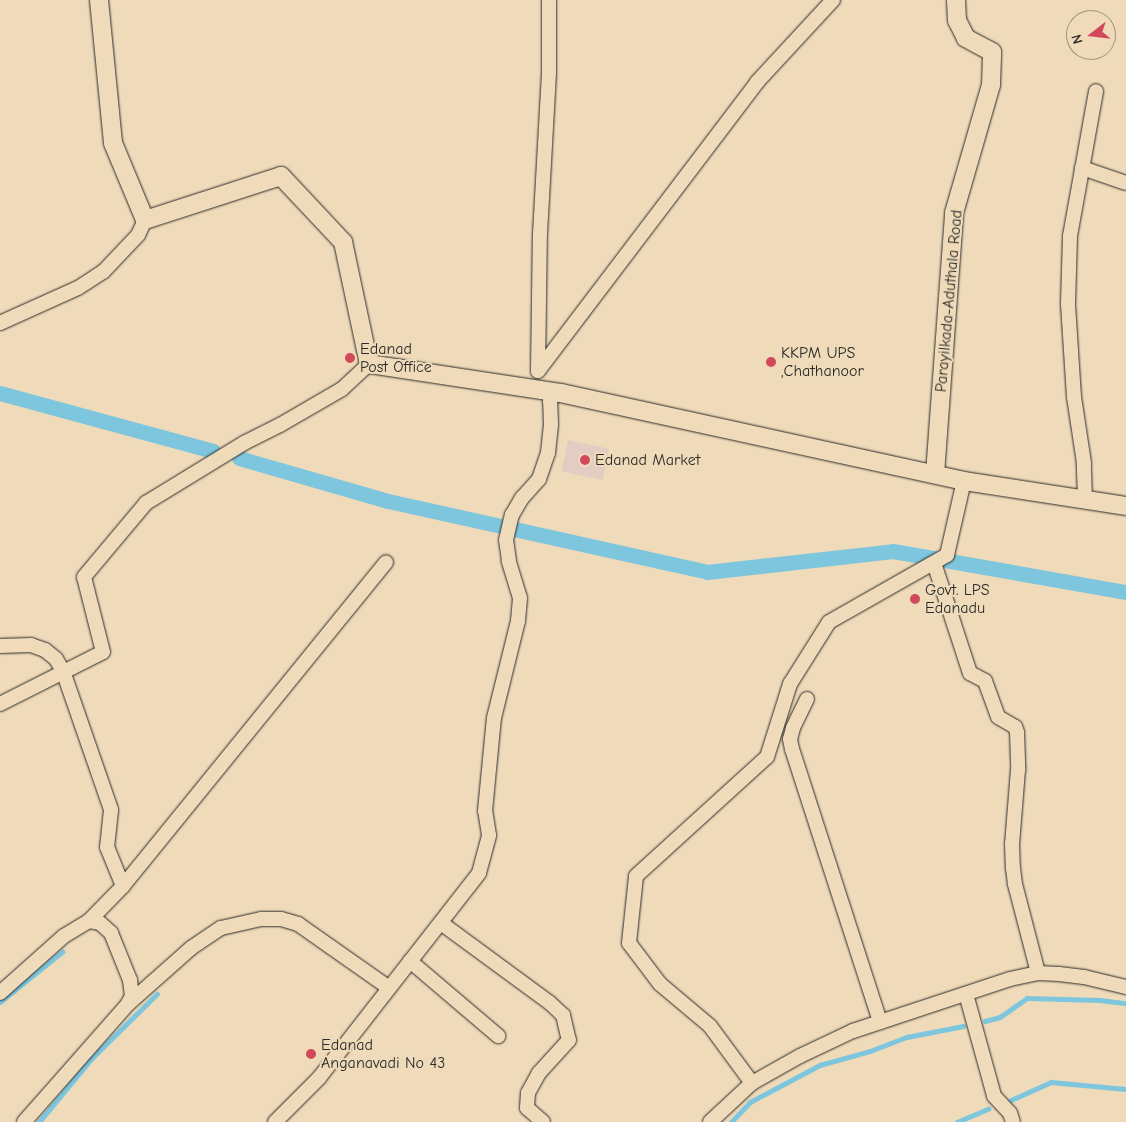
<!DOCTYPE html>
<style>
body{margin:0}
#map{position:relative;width:1126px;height:1122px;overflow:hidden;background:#efdbb9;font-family:"Comic Neue",sans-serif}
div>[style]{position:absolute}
.built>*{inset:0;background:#e3cdc3;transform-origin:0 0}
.stream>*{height:4.5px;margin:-2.25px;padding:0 2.25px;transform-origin:2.25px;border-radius:2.25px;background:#7dc6de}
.canal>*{height:15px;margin:-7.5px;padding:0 7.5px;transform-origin:7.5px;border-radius:7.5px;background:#7dc6de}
.roads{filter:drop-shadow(0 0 1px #2b2b2b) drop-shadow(0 0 1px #2b2b2b)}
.minor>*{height:14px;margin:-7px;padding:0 7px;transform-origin:7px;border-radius:7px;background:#efdbb9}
.tertiary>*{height:18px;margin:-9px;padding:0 9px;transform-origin:9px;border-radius:9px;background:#efdbb9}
.dots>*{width:14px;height:14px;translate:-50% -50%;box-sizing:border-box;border:2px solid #efdbb9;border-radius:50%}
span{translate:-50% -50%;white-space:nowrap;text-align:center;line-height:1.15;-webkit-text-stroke:4px #efdbb9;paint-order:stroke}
.street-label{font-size:16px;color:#2b2b2b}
.poi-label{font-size:16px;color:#2b2b2b}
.left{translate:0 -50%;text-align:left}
.north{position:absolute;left:1066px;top:10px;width:50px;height:50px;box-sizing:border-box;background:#efdbb9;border:1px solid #a19580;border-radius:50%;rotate:254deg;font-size:14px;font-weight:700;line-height:20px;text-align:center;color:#2b2b2b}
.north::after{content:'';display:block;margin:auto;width:18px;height:22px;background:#d1495b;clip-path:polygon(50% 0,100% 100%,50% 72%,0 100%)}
</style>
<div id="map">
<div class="built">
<i style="left:568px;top:440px;width:42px;height:32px;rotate:12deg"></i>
</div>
<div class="stream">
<i style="left:0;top:1002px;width:80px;rotate:-38.9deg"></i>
<i style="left:985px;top:1021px;width:16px;rotate:-15deg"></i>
<i style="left:1000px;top:1017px;width:33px;rotate:-35deg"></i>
<i style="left:1027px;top:998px;width:73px;rotate:1.6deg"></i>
<i style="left:1100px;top:1000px;width:26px;rotate:7deg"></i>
<i style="left:1011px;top:1100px;width:44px;rotate:-24.2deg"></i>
<i style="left:1051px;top:1082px;width:75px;rotate:5.3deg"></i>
<i style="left:39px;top:1122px;width:83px;rotate:-50.4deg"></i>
<i style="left:92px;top:1058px;width:91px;rotate:-44.6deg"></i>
<i style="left:731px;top:1122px;width:28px;rotate:-46deg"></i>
<i style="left:750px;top:1102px;width:79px;rotate:-27.9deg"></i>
<i style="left:820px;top:1065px;width:52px;rotate:-15.6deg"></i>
<i style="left:870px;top:1051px;width:40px;rotate:-21deg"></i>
<i style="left:907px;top:1037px;width:57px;rotate:-11.1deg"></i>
<i style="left:957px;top:1122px;width:34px;rotate:-23deg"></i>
</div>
<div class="canal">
<i style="left:0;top:393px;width:221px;rotate:15.2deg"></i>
<i style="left:239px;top:458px;width:155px;rotate:16.1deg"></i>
<i style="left:388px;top:501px;width:327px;rotate:12.5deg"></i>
<i style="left:707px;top:572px;width:187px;rotate:-6.4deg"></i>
<i style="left:893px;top:551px;width:237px;rotate:10deg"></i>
</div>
<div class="roads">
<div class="minor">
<i style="left:1082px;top:168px;width:46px;rotate:18.8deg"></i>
<i style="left:0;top:323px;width:85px;rotate:-24.2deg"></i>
<i style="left:78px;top:288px;width:30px;rotate:-33deg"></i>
<i style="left:103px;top:272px;width:51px;rotate:-46.6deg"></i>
<i style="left:138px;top:235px;width:17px;rotate:-65deg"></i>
<i style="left:538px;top:371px;width:363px;rotate:-52.8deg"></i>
<i style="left:757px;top:82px;width:112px;rotate:-47.2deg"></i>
<i style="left:538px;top:371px;width:137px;rotate:-89.2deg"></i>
<i style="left:540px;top:234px;width:163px;rotate:-86.8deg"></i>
<i style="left:549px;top:71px;width:71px;rotate:-90deg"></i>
<i style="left:1085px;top:499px;width:36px;rotate:-92deg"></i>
<i style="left:1084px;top:463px;width:67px;rotate:-98.6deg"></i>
<i style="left:1074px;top:397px;width:93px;rotate:-93.7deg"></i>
<i style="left:1068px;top:304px;width:68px;rotate:-88.3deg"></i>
<i style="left:1070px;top:236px;width:147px;rotate:-79.8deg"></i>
<i style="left:934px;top:563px;width:116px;rotate:71.9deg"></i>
<i style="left:970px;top:673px;width:17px;rotate:28deg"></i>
<i style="left:985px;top:681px;width:38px;rotate:70deg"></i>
<i style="left:998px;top:717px;width:20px;rotate:30deg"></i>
<i style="left:1015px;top:727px;width:5px;rotate:68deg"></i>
<i style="left:1017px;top:732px;width:38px;rotate:88deg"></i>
<i style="left:1018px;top:770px;width:74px;rotate:94.6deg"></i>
<i style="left:1012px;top:844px;width:24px;rotate:88deg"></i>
<i style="left:1013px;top:868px;width:16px;rotate:83deg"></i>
<i style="left:1015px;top:884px;width:92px;rotate:75.5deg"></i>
<i style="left:0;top:646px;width:31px;rotate:-2deg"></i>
<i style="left:31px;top:645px;width:15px;rotate:20deg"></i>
<i style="left:45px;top:650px;width:14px;rotate:39deg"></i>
<i style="left:56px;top:659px;width:14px;rotate:60deg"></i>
<i style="left:63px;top:671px;width:147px;rotate:70.9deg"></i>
<i style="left:111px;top:810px;width:37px;rotate:96deg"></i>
<i style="left:107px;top:847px;width:42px;rotate:67.7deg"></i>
<i style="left:807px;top:699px;width:32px;rotate:116deg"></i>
<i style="left:793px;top:728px;width:11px;rotate:105deg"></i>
<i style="left:790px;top:739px;width:10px;rotate:79deg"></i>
<i style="left:792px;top:749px;width:287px;rotate:72.1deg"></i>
<i style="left:0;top:704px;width:115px;rotate:-26.8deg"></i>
<i style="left:103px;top:652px;width:77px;rotate:-104.2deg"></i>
<i style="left:84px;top:577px;width:97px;rotate:-50deg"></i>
<i style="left:146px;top:503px;width:115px;rotate:-31.5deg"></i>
<i style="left:244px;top:443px;width:40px;rotate:-26.6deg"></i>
<i style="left:280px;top:425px;width:72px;rotate:-30.1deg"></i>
<i style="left:342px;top:389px;width:37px;rotate:-43deg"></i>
<i style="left:89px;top:921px;width:11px;rotate:10deg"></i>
<i style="left:100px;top:923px;width:15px;rotate:42deg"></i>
<i style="left:111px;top:933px;width:51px;rotate:68deg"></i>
<i style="left:130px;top:980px;width:16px;rotate:83deg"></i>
<i style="left:132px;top:996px;width:9px;rotate:117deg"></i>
<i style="left:441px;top:923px;width:135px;rotate:36.3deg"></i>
<i style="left:550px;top:1003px;width:18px;rotate:43deg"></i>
<i style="left:563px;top:1015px;width:26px;rotate:77deg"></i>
<i style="left:569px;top:1040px;width:45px;rotate:132.3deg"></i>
<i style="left:539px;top:1073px;width:23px;rotate:119deg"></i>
<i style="left:528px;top:1093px;width:15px;rotate:94deg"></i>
<i style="left:527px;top:1108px;width:21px;rotate:41deg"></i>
<i style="left:410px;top:961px;width:116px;rotate:40.4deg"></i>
<i style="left:0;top:993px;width:86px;rotate:-41.7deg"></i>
<i style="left:64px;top:936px;width:29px;rotate:-31deg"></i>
<i style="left:89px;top:921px;width:49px;rotate:-45.8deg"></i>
<i style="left:123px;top:886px;width:417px;rotate:-50.9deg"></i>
<i style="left:966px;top:994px;width:106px;rotate:74.6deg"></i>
<i style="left:994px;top:1096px;width:23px;rotate:47deg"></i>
<i style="left:1010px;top:1113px;width:9px;rotate:72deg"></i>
<i style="left:752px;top:1083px;width:71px;rotate:-126.4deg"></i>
<i style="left:710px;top:1026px;width:65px;rotate:-140deg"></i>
<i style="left:660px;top:984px;width:51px;rotate:-127.1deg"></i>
<i style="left:629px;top:943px;width:67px;rotate:-84deg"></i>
<i style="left:636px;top:876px;width:177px;rotate:-42.3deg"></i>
<i style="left:767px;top:757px;width:77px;rotate:-72.5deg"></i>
<i style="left:790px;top:684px;width:73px;rotate:-57.8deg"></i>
<i style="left:829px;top:622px;width:136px;rotate:-29.6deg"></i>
<i style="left:947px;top:555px;width:76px;rotate:-77.1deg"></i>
<i style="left:24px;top:1122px;width:157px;rotate:-48.6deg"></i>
<i style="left:128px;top:1004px;width:84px;rotate:-41.6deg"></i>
<i style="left:191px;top:948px;width:36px;rotate:-34deg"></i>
<i style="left:221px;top:928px;width:41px;rotate:-12.7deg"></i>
<i style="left:261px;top:919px;width:20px"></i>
<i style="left:281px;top:919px;width:18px;rotate:16deg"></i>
<i style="left:298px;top:924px;width:111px;rotate:35.1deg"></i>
<i style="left:275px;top:1122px;width:62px;rotate:-45deg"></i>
<i style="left:319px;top:1078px;width:260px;rotate:-52deg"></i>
<i style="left:479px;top:873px;width:39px;rotate:-75deg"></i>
<i style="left:489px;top:835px;width:24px;rotate:-99deg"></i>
<i style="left:485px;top:811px;width:93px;rotate:-84.5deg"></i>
<i style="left:494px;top:718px;width:100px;rotate:-76.1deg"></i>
<i style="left:518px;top:621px;width:23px;rotate:-85deg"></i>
<i style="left:520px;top:598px;width:39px;rotate:-107deg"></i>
<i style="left:509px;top:561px;width:21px;rotate:-98deg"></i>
<i style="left:506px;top:540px;width:26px;rotate:-77deg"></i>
<i style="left:512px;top:515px;width:20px;rotate:-60deg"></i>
<i style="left:522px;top:498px;width:25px;rotate:-48deg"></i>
<i style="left:539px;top:479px;width:28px;rotate:-71deg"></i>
<i style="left:548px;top:453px;width:28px;rotate:-84deg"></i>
<i style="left:551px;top:425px;width:24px;rotate:-92deg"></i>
<i style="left:550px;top:401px;width:10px;rotate:-66deg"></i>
<i style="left:710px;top:1122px;width:57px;rotate:-42.9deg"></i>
<i style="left:752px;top:1083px;width:55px;rotate:-29.4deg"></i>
<i style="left:800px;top:1056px;width:59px;rotate:-25.3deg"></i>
<i style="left:853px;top:1031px;width:165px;rotate:-18.3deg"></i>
<i style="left:1010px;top:979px;width:29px;rotate:-12deg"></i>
<i style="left:1038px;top:973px;width:21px;rotate:3deg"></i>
<i style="left:1059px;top:974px;width:25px;rotate:7deg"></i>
<i style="left:1084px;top:977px;width:43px;rotate:13.4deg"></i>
</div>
<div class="tertiary">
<i style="left:99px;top:0;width:144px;rotate:84.4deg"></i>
<i style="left:113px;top:143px;width:83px;rotate:67.4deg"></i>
<i style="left:145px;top:220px;width:143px;rotate:-17.9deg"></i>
<i style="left:281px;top:176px;width:91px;rotate:46.8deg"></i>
<i style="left:343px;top:242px;width:125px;rotate:78deg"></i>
<i style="left:369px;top:364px;width:194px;rotate:8.6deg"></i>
<i style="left:561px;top:393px;width:412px;rotate:12.3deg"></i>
<i style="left:964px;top:481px;width:164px;rotate:8.8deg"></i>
<i style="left:935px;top:474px;width:262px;rotate:-85.8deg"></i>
<i style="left:954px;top:213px;width:133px;rotate:-73.9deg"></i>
<i style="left:991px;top:85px;width:33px;rotate:-88deg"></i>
<i style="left:992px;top:52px;width:30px;rotate:-152deg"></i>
<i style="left:966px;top:38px;width:20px;rotate:-117deg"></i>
<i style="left:957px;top:20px;width:20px;rotate:-93deg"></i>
</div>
</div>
<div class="dots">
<i style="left:350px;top:358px;background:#d1495b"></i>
<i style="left:771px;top:362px;background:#d1495b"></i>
<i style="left:585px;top:460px;background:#d1495b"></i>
<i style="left:915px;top:599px;background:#d1495b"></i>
<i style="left:311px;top:1054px;background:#d1495b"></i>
</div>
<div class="street-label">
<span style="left:949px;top:301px;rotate:-85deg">Parayilkada-Aduthala Road</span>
</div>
<div class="poi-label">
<span class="left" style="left:360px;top:358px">Edanad<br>Post Office</span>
<span class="left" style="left:781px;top:362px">KKPM UPS<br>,Chathanoor</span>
<span class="left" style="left:595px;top:460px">Edanad Market</span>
<span class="left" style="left:925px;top:599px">Govt. LPS<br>Edanadu</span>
<span class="left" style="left:321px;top:1054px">Edanad<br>Anganavadi No 43</span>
</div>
<div class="north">N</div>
</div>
